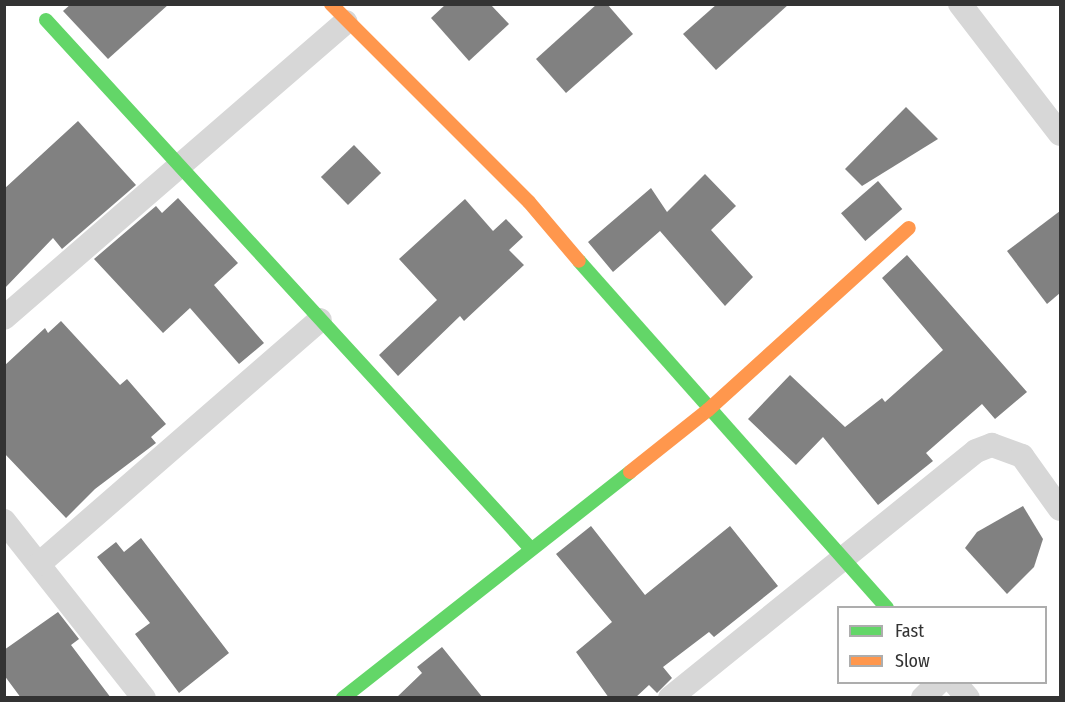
<!DOCTYPE html>
<style>
body{margin:0}
#map{position:relative;width:1065px;height:702px;overflow:hidden;background:#fff;font-family:"Fira Sans Condensed",sans-serif}
div>[style]{position:absolute}
.building>*{inset:0;background:#818181;transform-origin:0 0}
.street>*{height:24px;margin:-12px;padding:0 12px;transform-origin:12px;border-radius:12px;background:#d7d7d7}
.fast>*{height:14px;margin:-7px;padding:0 7px;transform-origin:7px;border-radius:7px;background:#63d668}
.slow>*{height:14px;margin:-7px;padding:0 7px;transform-origin:7px;border-radius:7px;background:#ff974d}
span{translate:-50% -50%;white-space:nowrap;text-align:center;line-height:1.15;-webkit-text-stroke:6px #fff;paint-order:stroke}
.frame{position:absolute;inset:0;border:6px solid #333;pointer-events:none}
.legend{position:absolute;left:837px;top:606px;width:210px;height:78px;box-sizing:border-box;background:#fff;border:2px solid #adadad;margin:0;padding:8px 10px;list-style:none;font-size:18px;color:#333}
.legend li{display:flex;align-items:center;gap:12px;height:30px}
.legend b{width:30px;border:2px solid #adadad}
</style>
<div id="map">
<div class="building">
<i style="clip-path:polygon(71px 4px,169px 4px,108px 59px,63px 11px)"></i>
<i style="clip-path:polygon(446px 4px,490px 4px,509px 24px,469px 61px,431px 18px)"></i>
<i style="clip-path:polygon(597px 4px,607px 4px,633px 34px,566px 93px,536px 59px)"></i>
<i style="clip-path:polygon(717px 4px,789px 4px,716px 70px,683px 34px)"></i>
<i style="clip-path:polygon(906px 107px,938px 139px,862px 186px,845px 169px)"></i>
<i style="clip-path:polygon(78px 121px,136px 185px,62px 249px,53px 238px,4px 289px,4px 189px)"></i>
<i style="left:354px;top:145px;width:39px;height:46px;rotate:46deg"></i>
<i style="clip-path:polygon(705px 174px,736px 206px,711px 230px,753px 277px,725px 306px,660px 231px,613px 272px,588px 242px,651px 188px,667px 212px)"></i>
<i style="left:878px;top:181px;width:37px;height:49px;rotate:49deg"></i>
<i style="clip-path:polygon(178px 198px,238px 263px,214px 285px,264px 343px,239px 364px,190px 308px,163px 333px,94px 259px,156px 206px,162px 213px)"></i>
<i style="clip-path:polygon(465px 199px,493px 231px,506px 219px,523px 237px,509px 250px,524px 265px,464px 321px,460px 316px,398px 376px,379px 355px,437px 300px,399px 259px)"></i>
<i style="clip-path:polygon(1060px 211px,1060px 293px,1047px 304px,1007px 251px)"></i>
<i style="clip-path:polygon(907px 255px,1027px 392px,995px 419px,982px 404px,926px 453px,933px 461px,878px 505px,823px 437px,796px 465px,748px 419px,790px 375px,845px 427px,882px 398px,885px 402px,943px 350px,882px 278px)"></i>
<i style="clip-path:polygon(61px 321px,120px 385px,127px 379px,166px 424px,151px 437px,156px 443px,95px 489px,66px 518px,4px 453px,4px 366px,45px 328px,48px 333px)"></i>
<i style="clip-path:polygon(1023px 506px,1043px 539px,1034px 567px,1007px 594px,965px 548px,977px 532px)"></i>
<i style="clip-path:polygon(591px 526px,645px 595px,730px 526px,778px 586px,714px 637px,709px 632px,663px 667px,672px 678px,657px 693px,649px 685px,635px 698px,609px 698px,576px 652px,612px 622px,556px 554px)"></i>
<i style="clip-path:polygon(141px 538px,229px 653px,179px 693px,135px 634px,150px 623px,97px 557px,116px 542px,124px 552px)"></i>
<i style="clip-path:polygon(58px 612px,79px 639px,71px 645px,111px 698px,21px 698px,4px 675px,4px 650px)"></i>
<i style="clip-path:polygon(442px 647px,483px 698px,396px 698px,422px 673px,417px 667px)"></i>
</div>
<div class="street">
<i style="left:960px;top:4px;width:164px;rotate:52.4deg"></i>
<i style="left:4px;top:318px;width:452px;rotate:-40.9deg"></i>
<i style="left:4px;top:521px;width:226px;rotate:51.7deg"></i>
<i style="left:39px;top:564px;width:372px;rotate:-41deg"></i>
<i style="left:954px;top:682px;width:21px;rotate:49deg"></i>
<i style="left:670px;top:698px;width:393px;rotate:-38.9deg"></i>
<i style="left:976px;top:451px;width:17px;rotate:-21deg"></i>
<i style="left:992px;top:445px;width:32px;rotate:20deg"></i>
<i style="left:1022px;top:456px;width:65px;rotate:54.4deg"></i>
<i style="left:923px;top:698px;width:23px;rotate:-45deg"></i>
</div>
<div class="fast">
<i style="left:46px;top:20px;width:718px;rotate:47.48deg"></i>
<i style="left:579px;top:261px;width:464px;rotate:48.4deg"></i>
<i style="left:343px;top:698px;width:365px;rotate:-38.2deg"></i>
</div>
<div class="slow">
<i style="left:331px;top:4px;width:280px;rotate:45deg"></i>
<i style="left:529px;top:202px;width:77px;rotate:49.7deg"></i>
<i style="left:630px;top:472px;width:100px;rotate:-38.5deg"></i>
<i style="left:708px;top:410px;width:271px;rotate:-42.2deg"></i>
</div>
<div class="frame"></div>
<ul class="legend">
<li><b style="height:8px;background:#63d668"></b>Fast</li>
<li><b style="height:8px;background:#ff974d"></b>Slow</li>
</ul>
</div>
